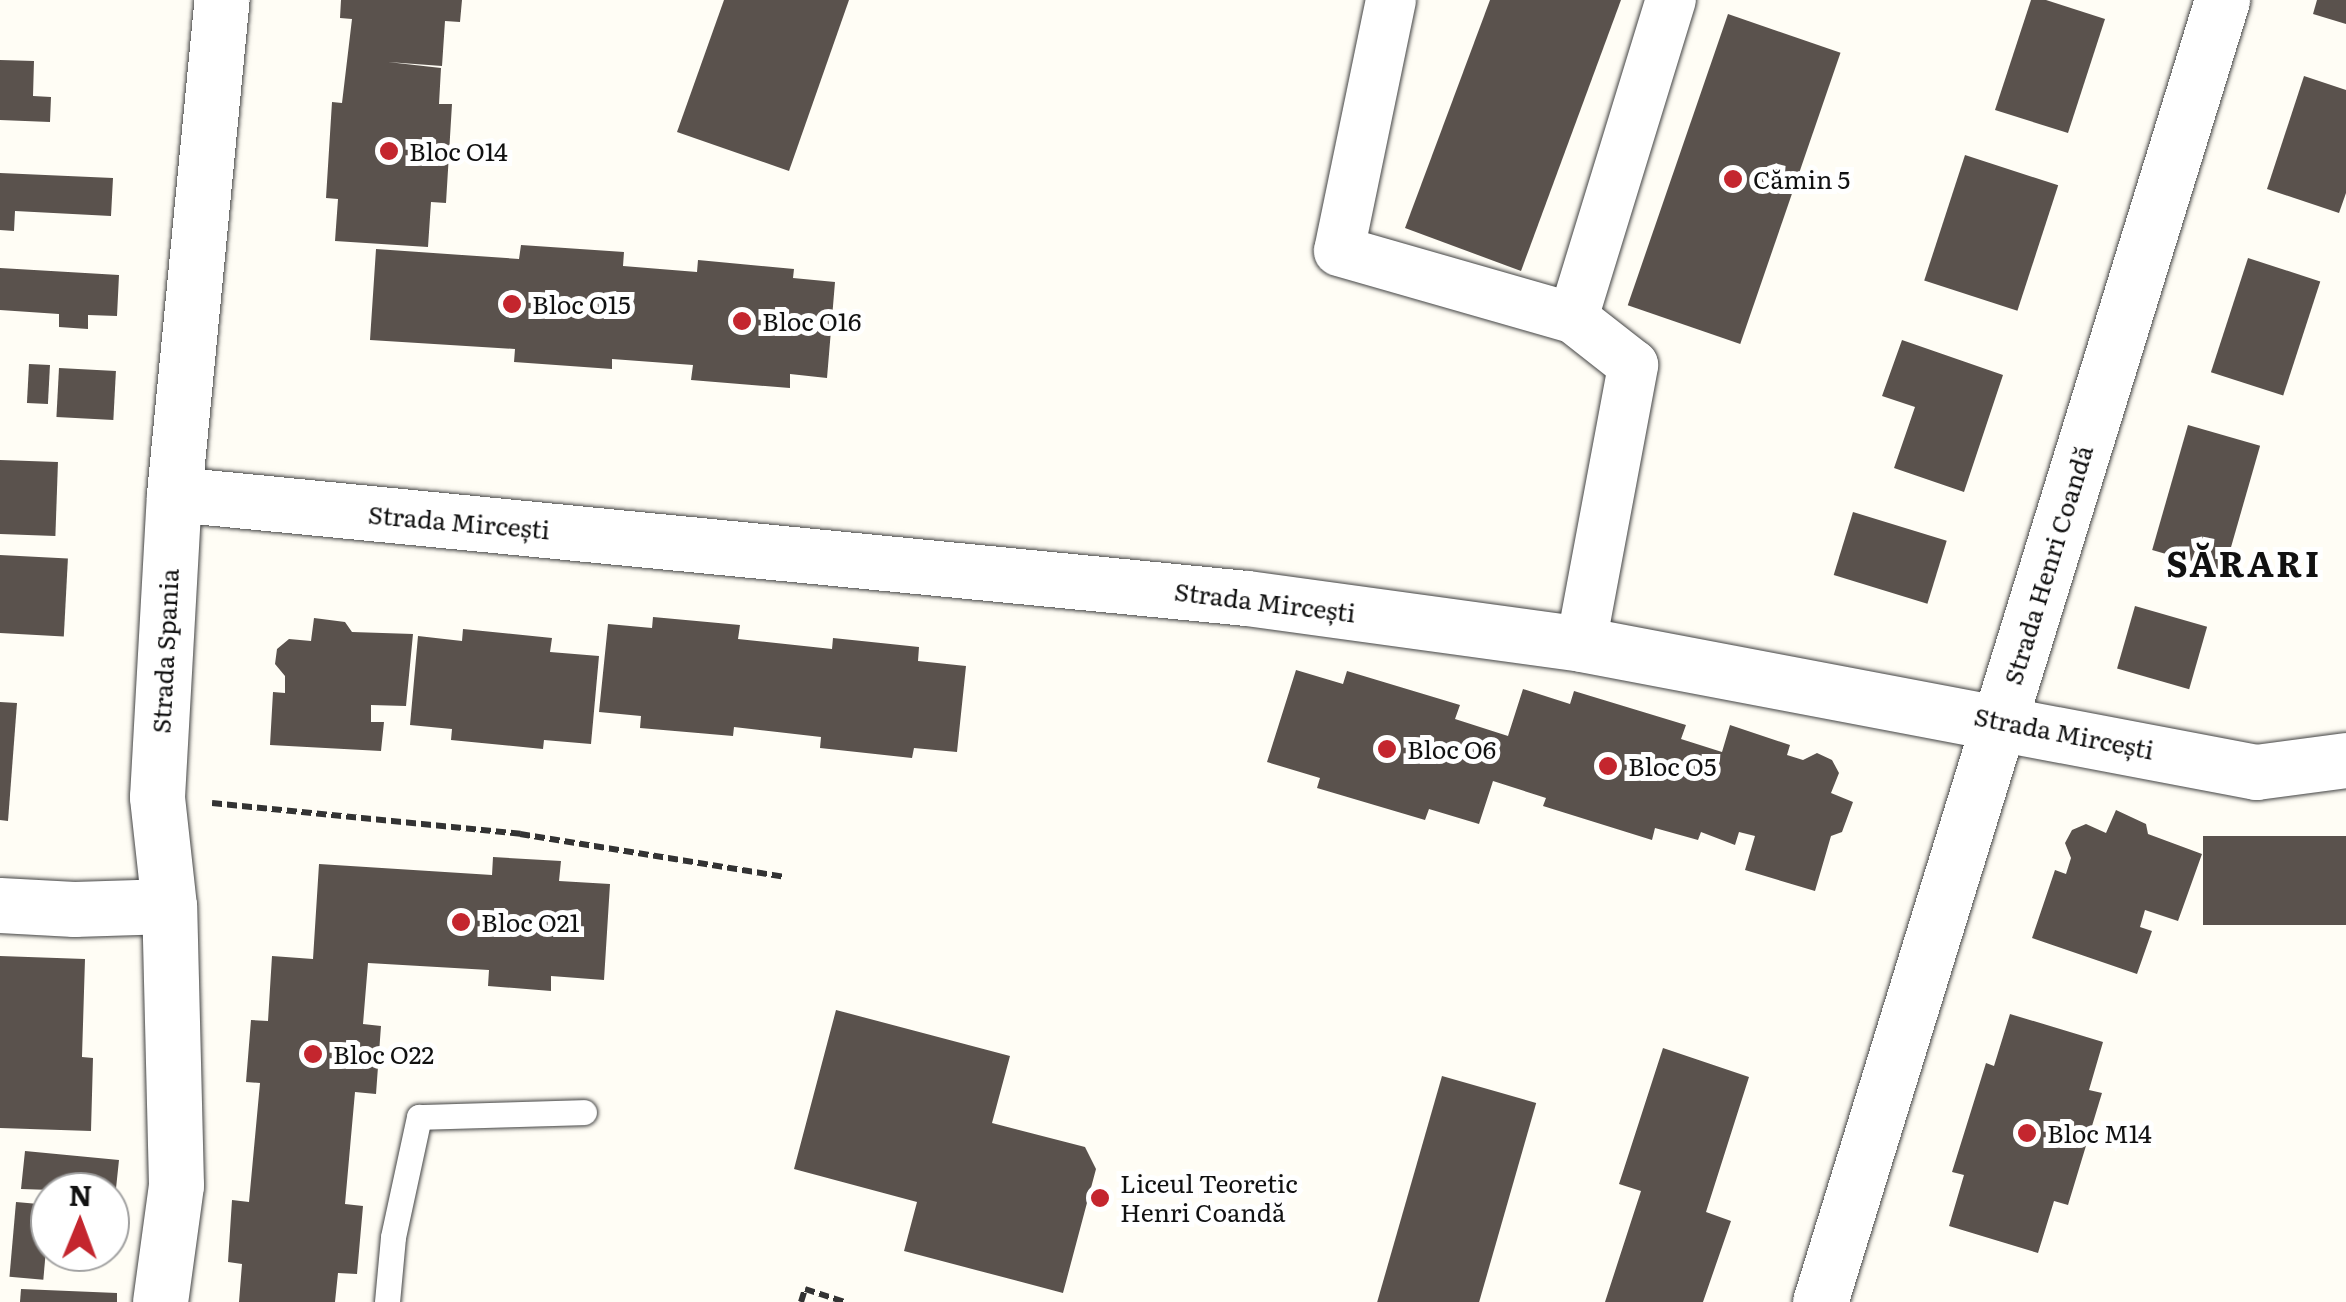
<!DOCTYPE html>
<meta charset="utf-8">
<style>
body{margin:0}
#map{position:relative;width:2346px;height:1302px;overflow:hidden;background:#fffdf5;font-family:Literata,serif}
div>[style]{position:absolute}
.building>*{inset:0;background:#5a524d;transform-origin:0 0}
.path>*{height:6px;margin-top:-3px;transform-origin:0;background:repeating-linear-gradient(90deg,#333 0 10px,transparent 0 15px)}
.roads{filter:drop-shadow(0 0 2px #444) drop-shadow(0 0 2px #444)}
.service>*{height:25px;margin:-12.5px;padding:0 12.5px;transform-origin:12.5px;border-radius:12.5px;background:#fff}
.minor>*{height:50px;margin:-25px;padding:0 25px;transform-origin:25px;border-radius:25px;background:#fff}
.tertiary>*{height:55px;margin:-27.5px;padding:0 27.5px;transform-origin:27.5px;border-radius:27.5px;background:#fff}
.dots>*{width:28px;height:28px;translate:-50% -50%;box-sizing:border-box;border:5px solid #fff;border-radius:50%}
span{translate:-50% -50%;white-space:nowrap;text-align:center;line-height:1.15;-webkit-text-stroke:10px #fff;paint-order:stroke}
.poi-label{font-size:25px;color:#111}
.left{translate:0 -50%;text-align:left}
.street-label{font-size:25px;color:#111}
.district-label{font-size:35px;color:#111;font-weight:700;letter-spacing:2.5px}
.north{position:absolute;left:30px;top:1172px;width:100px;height:100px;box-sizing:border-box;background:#fff;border:2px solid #a0a0a0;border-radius:50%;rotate:1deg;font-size:28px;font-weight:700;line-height:40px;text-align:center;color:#111}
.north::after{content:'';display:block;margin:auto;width:35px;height:45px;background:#c4262e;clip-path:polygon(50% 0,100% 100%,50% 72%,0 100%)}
</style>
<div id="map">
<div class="building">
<i style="clip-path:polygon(341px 0,462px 0,460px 22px,445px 21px,442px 66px,388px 62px,441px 68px,439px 104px,452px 104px,446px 203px,431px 202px,428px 247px,335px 241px,338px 199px,326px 198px,332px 102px,342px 103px,352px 19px,340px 18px)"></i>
<i style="clip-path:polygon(724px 0,849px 0,789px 171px,677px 132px)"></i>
<i style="clip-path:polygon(1490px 0,1621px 0,1521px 271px,1405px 228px)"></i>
<i style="clip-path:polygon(2031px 0,2046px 0,2105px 19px,2068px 133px,1995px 110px)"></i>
<i style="clip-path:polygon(2317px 0,2346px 0,2346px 24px,2313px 14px)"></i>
<i style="left:1728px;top:14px;width:119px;height:308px;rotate:19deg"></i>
<i style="clip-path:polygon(0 60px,34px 61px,33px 96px,51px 97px,50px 122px,0 120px)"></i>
<i style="clip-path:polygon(2304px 76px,2346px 90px,2346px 193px,2339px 213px,2267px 189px)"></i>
<i style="left:1965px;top:155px;width:98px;height:132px;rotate:18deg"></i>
<i style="clip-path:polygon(0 173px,113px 178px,111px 216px,15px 211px,14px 231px,0 230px)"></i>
<i style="clip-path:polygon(521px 245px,624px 252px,623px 266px,697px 272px,698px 260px,794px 269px,793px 278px,835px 282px,827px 378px,790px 374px,790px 388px,691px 380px,693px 365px,612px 359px,612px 369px,514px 362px,515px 349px,370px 340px,376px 249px,519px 259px)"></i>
<i style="left:2248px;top:258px;width:76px;height:120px;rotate:18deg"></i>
<i style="clip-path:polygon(0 268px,119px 275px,117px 316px,88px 315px,88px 329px,59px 327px,59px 314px,0 310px)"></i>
<i style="clip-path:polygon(1902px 340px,2003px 375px,1964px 492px,1894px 468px,1915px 407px,1882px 396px)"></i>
<i style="left:29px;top:364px;width:21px;height:39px;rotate:3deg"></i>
<i style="left:59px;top:368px;width:57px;height:49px;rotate:3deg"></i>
<i style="left:2188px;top:425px;width:75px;height:130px;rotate:16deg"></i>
<i style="left:0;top:460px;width:58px;height:74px;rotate:2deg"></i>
<i style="left:1853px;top:512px;width:98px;height:66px;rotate:17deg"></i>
<i style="left:0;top:555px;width:68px;height:78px;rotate:3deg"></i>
<i style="left:2135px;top:606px;width:75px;height:65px;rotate:16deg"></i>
<i style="clip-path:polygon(653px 617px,740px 625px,738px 639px,832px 649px,833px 638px,919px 647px,918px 661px,966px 666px,957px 752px,914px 748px,912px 758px,820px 748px,821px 737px,734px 727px,733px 736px,640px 728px,641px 716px,599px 712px,608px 624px,652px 628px)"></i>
<i style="clip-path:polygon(314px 618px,345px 622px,352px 632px,413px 634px,406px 706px,371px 705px,371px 722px,384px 722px,381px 751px,270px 745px,273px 692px,285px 693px,285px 676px,275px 664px,277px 649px,289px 639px,311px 641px)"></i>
<i style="clip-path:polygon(463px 629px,552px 638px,550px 652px,599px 656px,591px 744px,544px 740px,543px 749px,451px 740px,452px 729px,410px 725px,418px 636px,462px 641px)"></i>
<i style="clip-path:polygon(1296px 670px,1343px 684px,1347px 671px,1460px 705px,1455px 719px,1508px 736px,1523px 689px,1570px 704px,1574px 691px,1686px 725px,1681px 739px,1722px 752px,1730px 725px,1790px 745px,1787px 755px,1803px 760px,1817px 753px,1832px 760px,1839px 773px,1831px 793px,1853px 802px,1842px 832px,1831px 836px,1815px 891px,1745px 870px,1755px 836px,1739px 832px,1735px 845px,1701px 832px,1698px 840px,1655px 828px,1652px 840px,1543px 806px,1546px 798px,1493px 781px,1479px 824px,1429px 809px,1425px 820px,1317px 788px,1320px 778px,1267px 762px)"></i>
<i style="clip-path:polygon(0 702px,17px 703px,8px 821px,0 820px)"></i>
<i style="clip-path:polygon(2116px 810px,2146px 824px,2148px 834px,2202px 854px,2178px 921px,2145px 910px,2140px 927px,2152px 931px,2137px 974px,2032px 938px,2055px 870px,2066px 874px,2071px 858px,2065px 843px,2072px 830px,2086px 824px,2106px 833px)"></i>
<i style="left:2346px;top:836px;width:89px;height:143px;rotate:90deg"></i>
<i style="clip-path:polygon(493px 857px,561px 861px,559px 881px,610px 884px,604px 980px,551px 976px,551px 991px,488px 986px,489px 970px,368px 963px,363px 1024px,381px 1026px,376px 1094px,355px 1092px,345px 1204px,363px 1206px,357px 1274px,338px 1273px,335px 1302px,239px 1302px,242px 1264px,228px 1262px,232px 1200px,249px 1202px,260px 1083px,246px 1082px,251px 1020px,268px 1021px,272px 956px,313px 959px,319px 864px,492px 875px)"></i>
<i style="clip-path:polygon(0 956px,85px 959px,82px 1057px,93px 1058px,91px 1131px,0 1128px)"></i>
<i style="clip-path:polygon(836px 1010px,1010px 1056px,992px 1123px,1085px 1147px,1096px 1169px,1063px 1293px,904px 1251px,917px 1202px,794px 1169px)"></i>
<i style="clip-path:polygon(2010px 1014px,2103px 1042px,2089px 1090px,2102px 1093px,2068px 1205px,2054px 1201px,2038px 1253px,1949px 1226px,1964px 1175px,1952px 1172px,1986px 1063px,1994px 1066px)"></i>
<i style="clip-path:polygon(1663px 1048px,1749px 1077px,1706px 1212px,1731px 1221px,1703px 1302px,1605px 1302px,1641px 1191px,1619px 1184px)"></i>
<i style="left:1442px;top:1076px;width:98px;height:236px;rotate:16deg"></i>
<i style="clip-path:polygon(25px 1151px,119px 1160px,115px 1198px,110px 1192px,21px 1189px)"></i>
<i style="left:16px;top:1202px;width:34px;height:75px;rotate:5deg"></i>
<i style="clip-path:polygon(21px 1289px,117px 1293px,117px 1302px,20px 1302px)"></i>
</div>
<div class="path">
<i style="left:212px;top:803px;width:310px;rotate:5.7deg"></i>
<i style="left:520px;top:834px;width:268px;rotate:9.2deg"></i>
<i style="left:801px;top:1302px;width:14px;rotate:-73deg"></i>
<i style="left:805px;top:1289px;width:42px;rotate:18deg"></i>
</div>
<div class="roads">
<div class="service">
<i style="left:387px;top:1302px;width:65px;rotate:-84.7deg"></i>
<i style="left:393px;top:1237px;width:123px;rotate:-77.8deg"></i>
<i style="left:419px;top:1117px;width:165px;rotate:-1.7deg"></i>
</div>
<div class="minor">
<i style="left:1391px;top:0;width:256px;rotate:101.7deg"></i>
<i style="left:1339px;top:251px;width:243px;rotate:16deg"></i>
<i style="left:1581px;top:644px;width:284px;rotate:-79.4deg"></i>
<i style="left:1633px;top:365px;width:76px;rotate:-141.9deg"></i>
<i style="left:1573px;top:318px;width:333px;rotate:-72.9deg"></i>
</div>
<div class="tertiary">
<i style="left:174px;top:494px;width:1078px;rotate:5.54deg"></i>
<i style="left:1247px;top:598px;width:337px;rotate:7.8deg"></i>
<i style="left:1581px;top:644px;width:687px;rotate:10.74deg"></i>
<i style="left:2256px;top:772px;width:91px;rotate:-7.6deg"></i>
<i style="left:0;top:905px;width:74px;rotate:3.1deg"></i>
<i style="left:74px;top:909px;width:95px;rotate:-1.8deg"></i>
<i style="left:160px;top:1302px;width:118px;rotate:-82.2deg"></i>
<i style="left:176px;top:1185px;width:279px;rotate:-91.4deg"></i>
<i style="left:169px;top:906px;width:110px;rotate:-96.3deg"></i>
<i style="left:157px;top:797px;width:303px;rotate:-86.8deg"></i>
<i style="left:174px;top:494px;width:496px;rotate:-84.5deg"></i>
<i style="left:1820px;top:1302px;width:1363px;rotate:-72.84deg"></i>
</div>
</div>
<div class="dots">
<i style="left:389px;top:151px;background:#c4262e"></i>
<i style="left:1733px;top:179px;background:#c4262e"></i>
<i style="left:512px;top:304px;background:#c4262e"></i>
<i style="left:742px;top:321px;background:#c4262e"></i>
<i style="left:1387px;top:749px;background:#c4262e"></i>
<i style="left:1608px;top:766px;background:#c4262e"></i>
<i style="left:461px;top:922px;background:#c4262e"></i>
<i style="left:313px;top:1054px;background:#c4262e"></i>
<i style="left:2027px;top:1133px;background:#c4262e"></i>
<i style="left:1100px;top:1198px;background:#c4262e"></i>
</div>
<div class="poi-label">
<span class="left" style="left:409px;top:151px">Bloc O14</span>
<span class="left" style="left:1753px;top:179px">Cămin 5</span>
<span class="left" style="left:532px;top:304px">Bloc O15</span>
<span class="left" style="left:762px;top:321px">Bloc O16</span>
<span class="left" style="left:1407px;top:749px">Bloc O6</span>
<span class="left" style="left:1628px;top:766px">Bloc O5</span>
<span class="left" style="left:481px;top:922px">Bloc O21</span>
<span class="left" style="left:333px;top:1054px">Bloc O22</span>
<span class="left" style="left:2047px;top:1133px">Bloc M14</span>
<span class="left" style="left:1120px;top:1198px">Liceul Teoretic<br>Henri Coandă</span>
</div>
<div class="street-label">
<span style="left:459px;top:522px;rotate:5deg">Strada Mircești</span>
<span style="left:2048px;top:565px;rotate:-73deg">Strada Henri Coandă</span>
<span style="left:1265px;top:602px;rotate:7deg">Strada Mircești</span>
<span style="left:165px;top:651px;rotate:-87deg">Strada Spania</span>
<span style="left:2064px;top:733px;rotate:11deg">Strada Mircești</span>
</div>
<div class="district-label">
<span style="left:2244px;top:562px">SĂRARI</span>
</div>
<div class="north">N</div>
</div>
